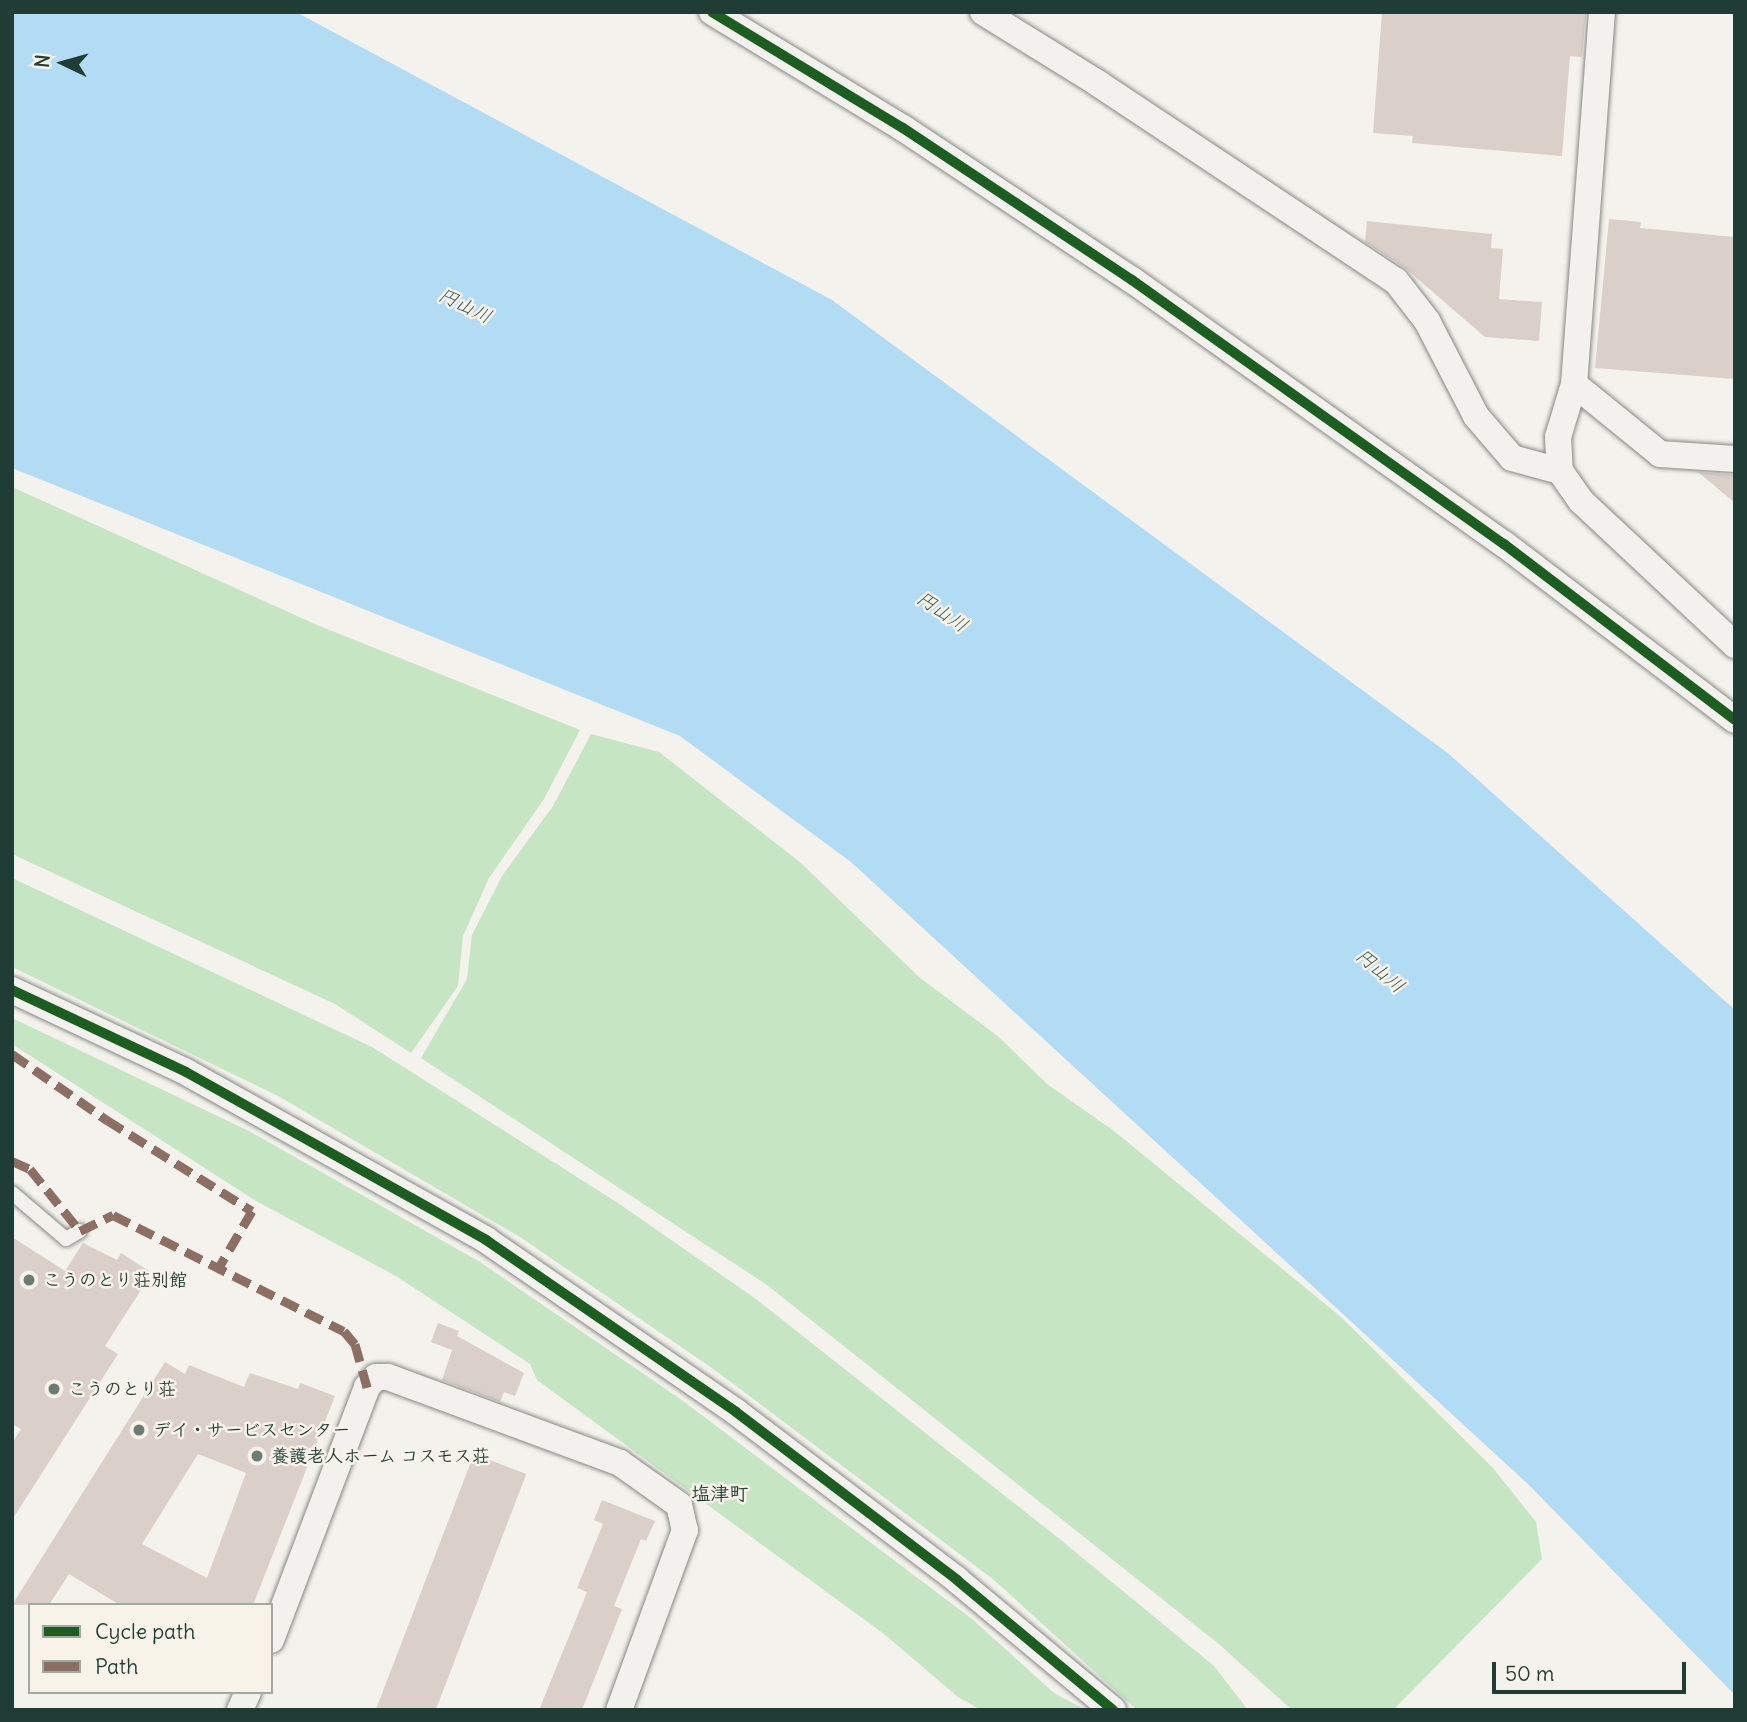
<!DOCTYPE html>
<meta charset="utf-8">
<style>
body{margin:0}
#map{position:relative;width:1747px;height:1722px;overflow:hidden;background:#f4f2ec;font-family:Delius,"Klee One",sans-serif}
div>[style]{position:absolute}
.green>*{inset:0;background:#c5e5c3}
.water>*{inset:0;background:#b2dbf4}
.building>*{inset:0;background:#dbcfca;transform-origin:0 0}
.roads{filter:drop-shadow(0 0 2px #848985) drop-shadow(0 0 2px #848985)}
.lane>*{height:14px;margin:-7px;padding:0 7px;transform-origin:7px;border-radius:7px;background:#f2f1ed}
.street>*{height:26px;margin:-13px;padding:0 13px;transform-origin:13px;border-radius:13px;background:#f2f1ed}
.quiet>*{height:9px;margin-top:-4.5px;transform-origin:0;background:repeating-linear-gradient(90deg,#8d6e63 0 18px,transparent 0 27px)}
.cycleway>*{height:10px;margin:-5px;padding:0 5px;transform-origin:5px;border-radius:5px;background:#1b5e20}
.dots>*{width:19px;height:19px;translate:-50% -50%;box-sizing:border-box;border:4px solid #f7f3e8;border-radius:50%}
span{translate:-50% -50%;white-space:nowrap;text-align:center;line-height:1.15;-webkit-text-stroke:5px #f7f3e8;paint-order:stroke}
.poi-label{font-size:18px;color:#1f3d34;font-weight:700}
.left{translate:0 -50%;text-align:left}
.water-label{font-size:19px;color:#375b5b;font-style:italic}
.neighbourhood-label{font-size:19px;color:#1f3d34;font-weight:700}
.frame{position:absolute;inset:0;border:14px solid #1f3d34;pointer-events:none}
.legend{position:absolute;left:28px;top:1603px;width:245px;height:91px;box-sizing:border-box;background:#f7f3e8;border:2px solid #a1aaa0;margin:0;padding:9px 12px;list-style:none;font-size:21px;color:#1f3d34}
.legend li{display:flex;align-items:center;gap:14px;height:35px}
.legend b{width:35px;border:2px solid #a1aaa0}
.north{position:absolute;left:28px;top:28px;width:70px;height:70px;-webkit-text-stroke:5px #f7f3e8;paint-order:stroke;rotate:275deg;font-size:19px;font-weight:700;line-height:28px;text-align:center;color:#1f3d34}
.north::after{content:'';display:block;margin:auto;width:24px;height:32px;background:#1f3d34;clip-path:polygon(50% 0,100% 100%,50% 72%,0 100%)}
.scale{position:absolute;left:1492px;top:1662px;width:194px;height:32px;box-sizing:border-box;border:4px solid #1f3d34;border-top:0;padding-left:9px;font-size:21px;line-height:24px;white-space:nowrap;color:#1f3d34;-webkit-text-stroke:5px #f7f3e8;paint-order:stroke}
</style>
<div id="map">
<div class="green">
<i style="clip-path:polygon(12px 487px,317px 625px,580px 730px,544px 799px,489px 878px,463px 936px,458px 986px,411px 1053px,335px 1004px,12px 854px)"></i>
<i style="clip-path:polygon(591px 734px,659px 752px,801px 863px,919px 977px,999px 1037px,1047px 1084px,1114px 1131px,1341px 1317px,1493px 1468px,1536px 1522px,1542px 1559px,1393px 1710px,1292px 1710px,1220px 1645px,767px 1285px,421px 1058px,467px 979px,472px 935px,502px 876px,553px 806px)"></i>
<i style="clip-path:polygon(12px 878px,372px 1047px,618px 1203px,756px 1299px,1062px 1541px,1214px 1666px,1248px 1710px,1137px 1710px,994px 1580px,712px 1368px,520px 1237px,278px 1096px,12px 967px)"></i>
<i style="clip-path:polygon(12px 1018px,249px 1131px,480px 1262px,679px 1398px,972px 1619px,1054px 1693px,1086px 1710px,981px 1710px,958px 1697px,884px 1634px,537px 1380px,530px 1364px,396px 1276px,256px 1201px,12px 1044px)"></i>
</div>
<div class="water">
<i style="clip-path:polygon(12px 12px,296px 12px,832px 300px,1449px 754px,1735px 1010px,1735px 1695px,1529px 1485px,851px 862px,680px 736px,12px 468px)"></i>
</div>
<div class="building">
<i style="clip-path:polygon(1382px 12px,1586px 12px,1582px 57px,1570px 56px,1562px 156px,1412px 143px,1413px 136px,1373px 133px)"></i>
<i style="clip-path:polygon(1609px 219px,1641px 222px,1640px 228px,1735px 237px,1735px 379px,1595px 368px)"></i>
<i style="clip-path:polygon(1367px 221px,1492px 234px,1491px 248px,1503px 249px,1499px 299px,1542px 302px,1539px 341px,1485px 337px,1405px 268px,1365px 242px)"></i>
<i style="clip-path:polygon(1698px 472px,1735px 475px,1735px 503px)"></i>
<i style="clip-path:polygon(12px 1237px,65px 1271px,83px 1243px,117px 1260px,121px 1253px,152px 1273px,105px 1346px,118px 1354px,12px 1520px,12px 1443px,21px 1429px,12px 1424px)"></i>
<i style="clip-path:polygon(438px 1323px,459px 1331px,457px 1336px,524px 1373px,515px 1396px,504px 1392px,500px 1402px,442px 1380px,452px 1350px,431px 1342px)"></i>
<i style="clip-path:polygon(evenodd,165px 1362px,185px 1374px,189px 1365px,244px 1387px,250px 1373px,298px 1389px,300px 1383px,335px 1396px,253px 1605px,120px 1605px,69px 1574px,49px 1605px,12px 1605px,165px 1362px,198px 1454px,246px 1473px,207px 1578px,142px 1544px,198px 1454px)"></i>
<i style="left:474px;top:1454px;width:56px;height:274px;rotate:21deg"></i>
<i style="clip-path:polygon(602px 1500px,655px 1521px,646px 1541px,641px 1539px,614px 1606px,622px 1609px,582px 1710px,539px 1710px,587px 1592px,577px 1588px,603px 1524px,594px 1520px)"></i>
</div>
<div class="roads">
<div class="lane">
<i style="left:12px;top:1193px;width:71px;rotate:40.4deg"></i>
<i style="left:66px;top:1239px;width:16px;rotate:-30deg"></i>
</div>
<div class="street">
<i style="left:712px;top:12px;width:223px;rotate:31.3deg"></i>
<i style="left:903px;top:128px;width:275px;rotate:33.6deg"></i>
<i style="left:1132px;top:280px;width:456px;rotate:35.4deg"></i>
<i style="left:1504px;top:544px;width:290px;rotate:37.3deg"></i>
<i style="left:983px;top:12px;width:137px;rotate:31.8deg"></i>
<i style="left:1099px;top:84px;width:356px;rotate:33.6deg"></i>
<i style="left:1396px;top:281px;width:51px;rotate:52.2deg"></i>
<i style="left:1427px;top:321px;width:107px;rotate:62.7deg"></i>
<i style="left:1476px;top:416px;width:55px;rotate:49.4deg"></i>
<i style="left:1512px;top:458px;width:50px;rotate:15.2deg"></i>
<i style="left:1602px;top:12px;width:373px;rotate:94.3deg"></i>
<i style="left:1574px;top:384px;width:55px;rotate:106.8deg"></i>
<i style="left:1558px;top:437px;width:34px;rotate:87deg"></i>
<i style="left:1560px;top:471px;width:37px;rotate:55deg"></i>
<i style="left:1581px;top:501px;width:211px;rotate:43.1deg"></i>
<i style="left:1574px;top:384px;width:111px;rotate:39.1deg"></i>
<i style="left:1660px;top:454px;width:75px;rotate:3.8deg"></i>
<i style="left:12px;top:990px;width:192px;rotate:25.2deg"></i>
<i style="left:186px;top:1072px;width:344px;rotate:29.2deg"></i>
<i style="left:486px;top:1240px;width:303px;rotate:34.5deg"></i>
<i style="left:736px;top:1412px;width:278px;rotate:37.2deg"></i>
<i style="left:957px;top:1580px;width:203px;rotate:39.8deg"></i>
<i style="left:271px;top:1640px;width:271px;rotate:-69.2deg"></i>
<i style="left:367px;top:1387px;width:13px;rotate:-48deg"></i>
<i style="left:376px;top:1377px;width:12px"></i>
<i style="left:388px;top:1377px;width:247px;rotate:20.3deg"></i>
<i style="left:620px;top:1463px;width:72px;rotate:35.4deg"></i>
<i style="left:679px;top:1505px;width:26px;rotate:77deg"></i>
<i style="left:685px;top:1530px;width:192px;rotate:110.1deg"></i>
<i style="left:240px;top:1710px;width:20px;rotate:-66deg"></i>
</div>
</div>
<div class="quiet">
<i style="left:12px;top:1054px;width:116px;rotate:34.8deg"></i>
<i style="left:107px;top:1120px;width:171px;rotate:32.1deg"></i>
<i style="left:252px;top:1211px;width:67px;rotate:120.4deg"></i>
<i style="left:12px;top:1161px;width:20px;rotate:24deg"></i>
<i style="left:30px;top:1169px;width:80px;rotate:51.1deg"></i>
<i style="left:80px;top:1231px;width:37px;rotate:-26deg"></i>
<i style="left:113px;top:1215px;width:258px;rotate:26.7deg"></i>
<i style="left:344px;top:1331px;width:17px;rotate:50deg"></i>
<i style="left:355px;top:1344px;width:45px;rotate:74.4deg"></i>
</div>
<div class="cycleway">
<i style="left:712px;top:12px;width:223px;rotate:31.3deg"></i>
<i style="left:903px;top:128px;width:275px;rotate:33.6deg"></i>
<i style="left:1132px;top:280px;width:456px;rotate:35.4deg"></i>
<i style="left:1504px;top:544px;width:290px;rotate:37.3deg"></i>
<i style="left:12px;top:990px;width:192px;rotate:25.2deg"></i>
<i style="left:186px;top:1072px;width:344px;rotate:29.2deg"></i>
<i style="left:486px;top:1240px;width:303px;rotate:34.5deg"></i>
<i style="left:736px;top:1412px;width:278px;rotate:37.2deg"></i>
<i style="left:957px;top:1580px;width:203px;rotate:39.8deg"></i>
</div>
<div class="dots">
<i style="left:29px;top:1280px;background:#6a7c74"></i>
<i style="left:54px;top:1389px;background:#6a7c74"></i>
<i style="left:139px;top:1430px;background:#6a7c74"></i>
<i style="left:257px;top:1456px;background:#6a7c74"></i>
</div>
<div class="poi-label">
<span class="left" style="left:43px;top:1280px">こうのとり荘別館</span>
<span class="left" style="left:68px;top:1389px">こうのとり荘</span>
<span class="left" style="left:153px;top:1430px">デイ・サービスセンター</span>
<span class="left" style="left:271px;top:1456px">養護老人ホーム コスモス荘</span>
</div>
<div class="water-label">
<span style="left:465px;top:306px;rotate:26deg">円山川</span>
<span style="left:942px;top:612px;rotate:34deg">円山川</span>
<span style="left:1380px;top:971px;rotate:40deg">円山川</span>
</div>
<div class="neighbourhood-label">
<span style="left:720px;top:1494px">塩津町</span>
</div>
<div class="frame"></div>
<ul class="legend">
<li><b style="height:9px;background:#1b5e20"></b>Cycle path</li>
<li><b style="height:9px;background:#8d6e63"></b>Path</li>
</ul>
<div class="north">N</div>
<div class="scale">50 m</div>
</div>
